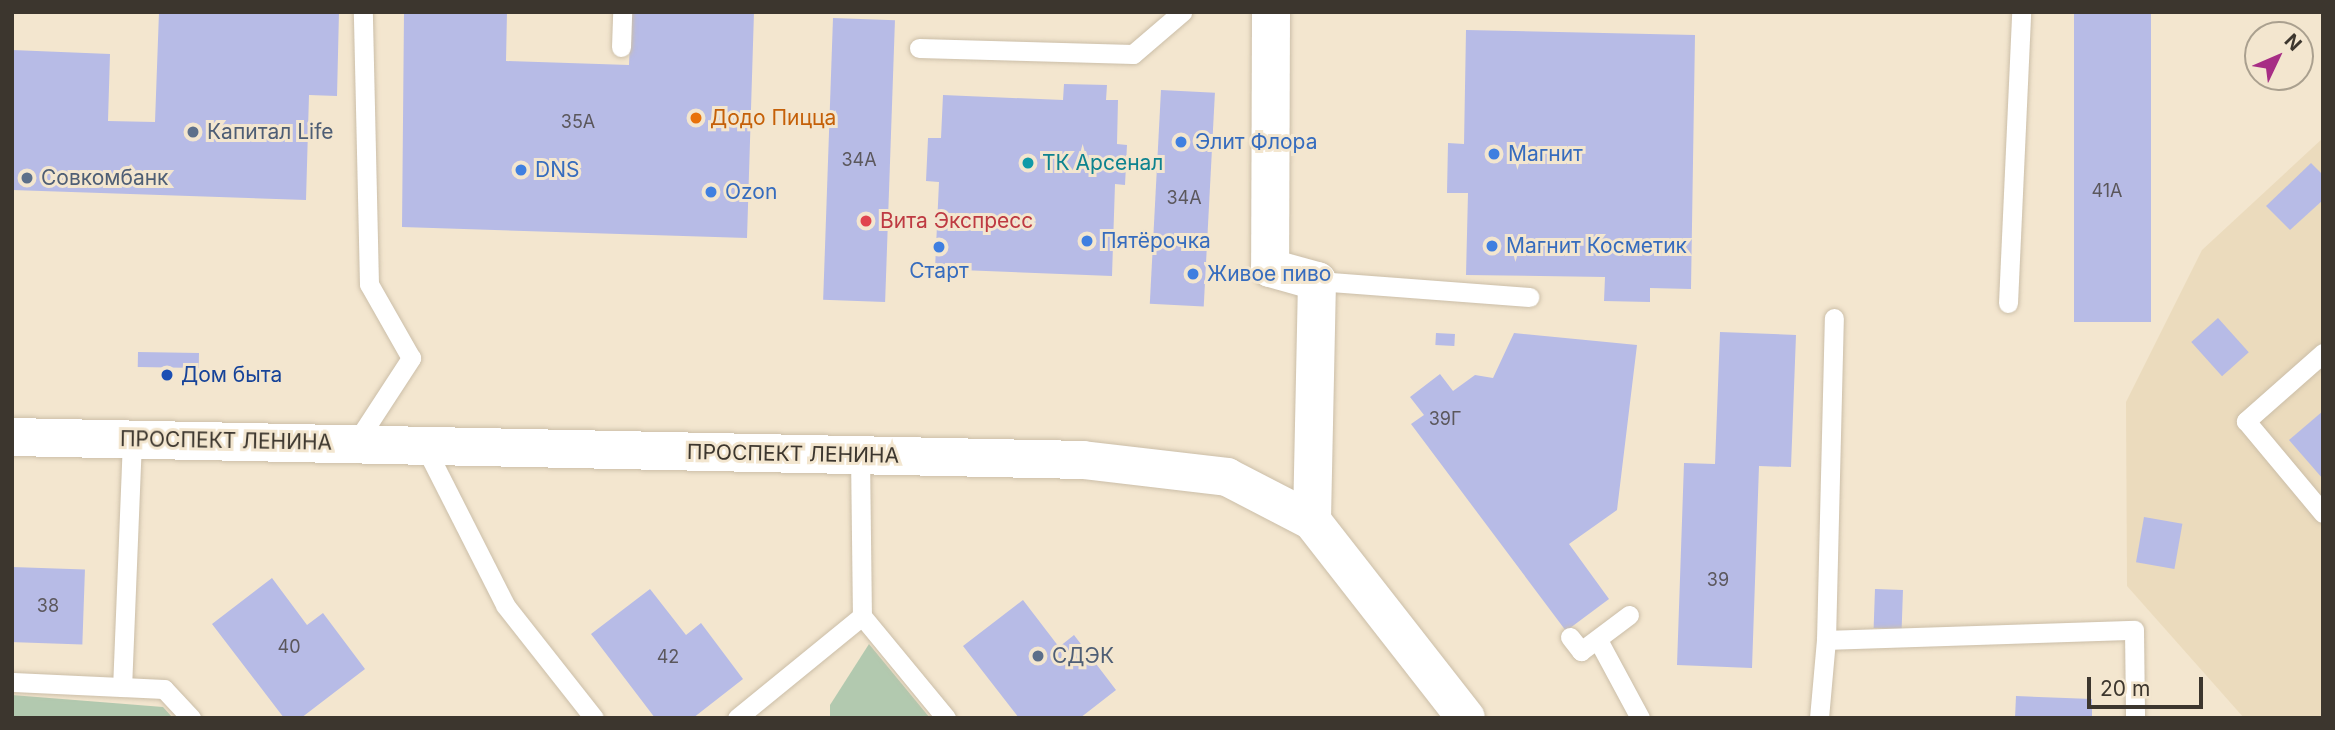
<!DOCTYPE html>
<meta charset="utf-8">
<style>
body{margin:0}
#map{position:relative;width:2335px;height:730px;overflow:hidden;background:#f3e6cf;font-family:Inter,sans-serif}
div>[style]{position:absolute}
.built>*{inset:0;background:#ebdbbd}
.green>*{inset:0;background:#b2c9af}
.building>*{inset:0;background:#b7bbe6;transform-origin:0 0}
.roads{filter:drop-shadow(0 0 2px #cbbea8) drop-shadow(0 0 2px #cbbea8)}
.lane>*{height:19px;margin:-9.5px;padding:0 9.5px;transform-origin:9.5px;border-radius:9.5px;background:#fff}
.street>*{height:38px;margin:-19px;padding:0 19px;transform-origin:19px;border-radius:19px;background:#fff}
.secondary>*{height:38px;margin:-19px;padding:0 19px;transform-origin:19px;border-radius:19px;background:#fff}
.dots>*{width:19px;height:19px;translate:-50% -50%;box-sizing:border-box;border:4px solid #f3e6cf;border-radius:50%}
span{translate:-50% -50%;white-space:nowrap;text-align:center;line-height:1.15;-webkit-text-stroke:6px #f3e6cf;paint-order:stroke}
.number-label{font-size:18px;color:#5b575c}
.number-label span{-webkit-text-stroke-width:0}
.food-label{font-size:21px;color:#c56008}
.left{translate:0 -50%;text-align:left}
.service-label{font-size:21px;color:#4e5e75}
.shop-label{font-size:21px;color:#366cbe}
.culture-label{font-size:21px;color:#0d838f}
.health-label{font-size:21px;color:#be3a42}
.transit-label{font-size:21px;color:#164399}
.street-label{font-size:21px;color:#3c362e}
.frame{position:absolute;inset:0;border:14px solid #3c362e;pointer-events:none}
.north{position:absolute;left:2244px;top:21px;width:70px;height:70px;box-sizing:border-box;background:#f3e6cf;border:2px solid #aaa08f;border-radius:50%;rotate:46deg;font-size:19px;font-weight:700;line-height:28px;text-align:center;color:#3c362e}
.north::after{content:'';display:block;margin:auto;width:24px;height:32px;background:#a72e85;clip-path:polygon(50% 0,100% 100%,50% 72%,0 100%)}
.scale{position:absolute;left:2087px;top:677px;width:116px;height:32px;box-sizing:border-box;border:4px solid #3c362e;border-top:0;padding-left:9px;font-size:21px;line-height:24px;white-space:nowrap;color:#3c362e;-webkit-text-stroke:5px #f3e6cf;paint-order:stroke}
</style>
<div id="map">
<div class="built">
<i style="clip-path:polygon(2323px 138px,2323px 718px,2244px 718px,2127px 586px,2126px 402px,2202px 250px)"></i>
</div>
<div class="green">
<i style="clip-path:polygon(869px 644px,930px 718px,830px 718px,830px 705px)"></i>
<i style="clip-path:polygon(12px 695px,163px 707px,173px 718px,12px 718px)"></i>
</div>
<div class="building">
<i style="clip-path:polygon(159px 12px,339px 12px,337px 96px,309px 95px,306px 200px,12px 190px,12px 50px,110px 54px,108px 121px,155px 122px)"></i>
<i style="clip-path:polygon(404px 12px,507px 12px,506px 61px,629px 65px,631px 12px,754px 12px,747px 238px,402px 227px)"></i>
<i style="left:2074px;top:12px;width:77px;height:310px"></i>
<i style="left:833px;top:18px;width:62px;height:282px;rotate:2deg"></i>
<i style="clip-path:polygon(1466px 30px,1695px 35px,1691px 289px,1650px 288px,1650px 302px,1604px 301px,1605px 277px,1466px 275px,1468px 193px,1447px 193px,1448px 143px,1464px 144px)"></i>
<i style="clip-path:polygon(1064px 84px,1107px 85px,1106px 100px,1118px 100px,1117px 144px,1127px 145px,1125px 185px,1115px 184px,1112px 276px,935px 269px,939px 182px,926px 181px,928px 138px,941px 138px,943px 95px,1063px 100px)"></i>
<i style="left:1161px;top:90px;width:54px;height:214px;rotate:3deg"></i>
<i style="clip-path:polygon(2311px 163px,2323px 175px,2323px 200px,2290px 230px,2266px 206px)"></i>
<i style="left:2218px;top:318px;width:46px;height:36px;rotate:48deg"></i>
<i style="clip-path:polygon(1720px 332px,1796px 335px,1791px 467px,1759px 466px,1752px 668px,1677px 665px,1684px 463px,1715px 464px)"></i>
<i style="left:1436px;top:333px;width:19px;height:12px;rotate:3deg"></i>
<i style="clip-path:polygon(1514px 333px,1637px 345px,1617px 510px,1569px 544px,1609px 599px,1566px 631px,1411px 424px,1424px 415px,1410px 397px,1440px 374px,1453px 391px,1475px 375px,1493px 378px)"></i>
<i style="left:138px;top:352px;width:61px;height:15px;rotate:1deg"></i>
<i style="clip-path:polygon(2323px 411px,2323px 479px,2289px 440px)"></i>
<i style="left:2144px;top:517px;width:39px;height:46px;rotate:10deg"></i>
<i style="left:12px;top:567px;width:73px;height:75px;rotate:2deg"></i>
<i style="clip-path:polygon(272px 578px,307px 625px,323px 613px,365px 669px,301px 718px,284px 718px,212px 624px)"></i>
<i style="clip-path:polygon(650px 589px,686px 635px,701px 623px,743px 679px,693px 718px,655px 718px,591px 634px)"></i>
<i style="left:1875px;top:589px;width:28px;height:39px;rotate:2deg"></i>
<i style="clip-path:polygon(1023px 600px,1059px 647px,1074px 635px,1116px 690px,1080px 718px,1019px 718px,963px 646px)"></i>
<i style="clip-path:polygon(2016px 696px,2092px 699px,2092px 718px,2015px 718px)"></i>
</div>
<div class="roads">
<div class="lane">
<i style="left:621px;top:47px;width:35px;rotate:-88deg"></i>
<i style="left:919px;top:48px;width:214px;rotate:1.6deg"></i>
<i style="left:1133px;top:54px;width:65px;rotate:-40.6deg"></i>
<i style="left:1317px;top:281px;width:213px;rotate:4.3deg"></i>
<i style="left:2008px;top:303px;width:291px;rotate:-87.4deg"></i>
<i style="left:2323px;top:353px;width:103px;rotate:138.6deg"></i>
<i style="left:2246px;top:421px;width:120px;rotate:50.1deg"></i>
<i style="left:132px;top:440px;width:247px;rotate:92.3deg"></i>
<i style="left:122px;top:687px;width:42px;rotate:2.7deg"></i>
<i style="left:164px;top:689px;width:40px;rotate:47deg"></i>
<i style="left:355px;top:444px;width:103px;rotate:-56.9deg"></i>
<i style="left:411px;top:358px;width:85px;rotate:-119.6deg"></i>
<i style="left:369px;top:284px;width:272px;rotate:-91.3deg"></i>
<i style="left:424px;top:445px;width:179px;rotate:63.1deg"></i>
<i style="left:505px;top:605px;width:144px;rotate:51.8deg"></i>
<i style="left:860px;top:455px;width:161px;rotate:89.3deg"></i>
<i style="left:862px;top:616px;width:132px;rotate:50.5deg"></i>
<i style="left:1570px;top:637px;width:18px;rotate:52deg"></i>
<i style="left:1581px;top:651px;width:60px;rotate:-36.9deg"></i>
<i style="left:1598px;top:640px;width:89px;rotate:61.7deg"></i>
<i style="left:1826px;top:640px;width:322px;rotate:-88.6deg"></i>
<i style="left:12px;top:682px;width:110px;rotate:2.6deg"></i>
<i style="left:737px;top:718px;width:161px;rotate:-39.2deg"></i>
<i style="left:1819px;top:718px;width:78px;rotate:-84.9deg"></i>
<i style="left:1826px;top:640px;width:308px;rotate:-1.9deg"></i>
<i style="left:2134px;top:630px;width:88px;rotate:89.3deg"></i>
</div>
<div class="street">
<i style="left:1271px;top:12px;width:256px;rotate:90.2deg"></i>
<i style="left:1270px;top:268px;width:49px;rotate:15.5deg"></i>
<i style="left:1317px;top:281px;width:240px;rotate:91.2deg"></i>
</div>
<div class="secondary">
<i style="left:12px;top:437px;width:1071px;rotate:1.23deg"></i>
<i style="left:1083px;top:460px;width:145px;rotate:6.7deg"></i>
<i style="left:1227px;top:477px;width:96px;rotate:27.4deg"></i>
<i style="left:1312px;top:521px;width:250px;rotate:52deg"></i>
</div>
</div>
<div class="dots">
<i style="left:696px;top:118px;background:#e8710a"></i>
<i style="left:193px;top:132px;background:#5c6f8a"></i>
<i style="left:1181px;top:142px;background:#3f7fe0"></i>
<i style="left:1494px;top:154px;background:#3f7fe0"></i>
<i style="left:1028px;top:163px;background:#0f9aa8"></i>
<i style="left:521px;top:170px;background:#3f7fe0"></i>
<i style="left:27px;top:178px;background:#5c6f8a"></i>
<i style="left:711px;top:192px;background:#3f7fe0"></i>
<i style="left:866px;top:221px;background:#e0444e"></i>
<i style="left:1087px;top:241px;background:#3f7fe0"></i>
<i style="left:1492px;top:246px;background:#3f7fe0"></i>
<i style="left:939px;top:247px;background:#3f7fe0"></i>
<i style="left:1193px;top:274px;background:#3f7fe0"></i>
<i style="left:167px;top:375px;background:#1a4fb4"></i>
<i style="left:1038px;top:656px;background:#5c6f8a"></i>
</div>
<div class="number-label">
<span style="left:578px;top:122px">35А</span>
<span style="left:859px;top:160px">34А</span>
<span style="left:2107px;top:191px">41А</span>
<span style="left:1184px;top:198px">34А</span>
<span style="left:1445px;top:419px">39Г</span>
<span style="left:1718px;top:580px">39</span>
<span style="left:48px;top:606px">38</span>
<span style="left:289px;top:647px">40</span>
<span style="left:668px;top:657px">42</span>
</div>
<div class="food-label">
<span class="left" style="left:710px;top:118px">Додо Пицца</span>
</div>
<div class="service-label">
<span class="left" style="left:207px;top:132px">Капитал Life</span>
<span class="left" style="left:41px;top:178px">Совкомбанк</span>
<span class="left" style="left:1052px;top:656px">СДЭК</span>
</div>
<div class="shop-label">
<span class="left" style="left:1195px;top:142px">Элит Флора</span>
<span class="left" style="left:1508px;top:154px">Магнит</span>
<span class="left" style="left:535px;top:170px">DNS</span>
<span class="left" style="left:725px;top:192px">Ozon</span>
<span class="left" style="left:1101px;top:241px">Пятёрочка</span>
<span class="left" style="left:1506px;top:246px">Магнит Косметик</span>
<span style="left:939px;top:271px">Старт</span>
<span class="left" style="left:1207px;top:274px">Живое пиво</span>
</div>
<div class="culture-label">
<span class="left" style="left:1042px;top:163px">ТК Арсенал</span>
</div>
<div class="health-label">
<span class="left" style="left:880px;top:221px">Вита Экспресс</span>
</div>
<div class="transit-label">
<span class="left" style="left:181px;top:375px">Дом быта</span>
</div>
<div class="street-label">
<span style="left:226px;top:441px;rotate:1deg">ПРОСПЕКТ ЛЕНИНА</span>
<span style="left:793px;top:454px;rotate:1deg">ПРОСПЕКТ ЛЕНИНА</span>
</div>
<div class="frame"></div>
<div class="north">N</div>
<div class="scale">20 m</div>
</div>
